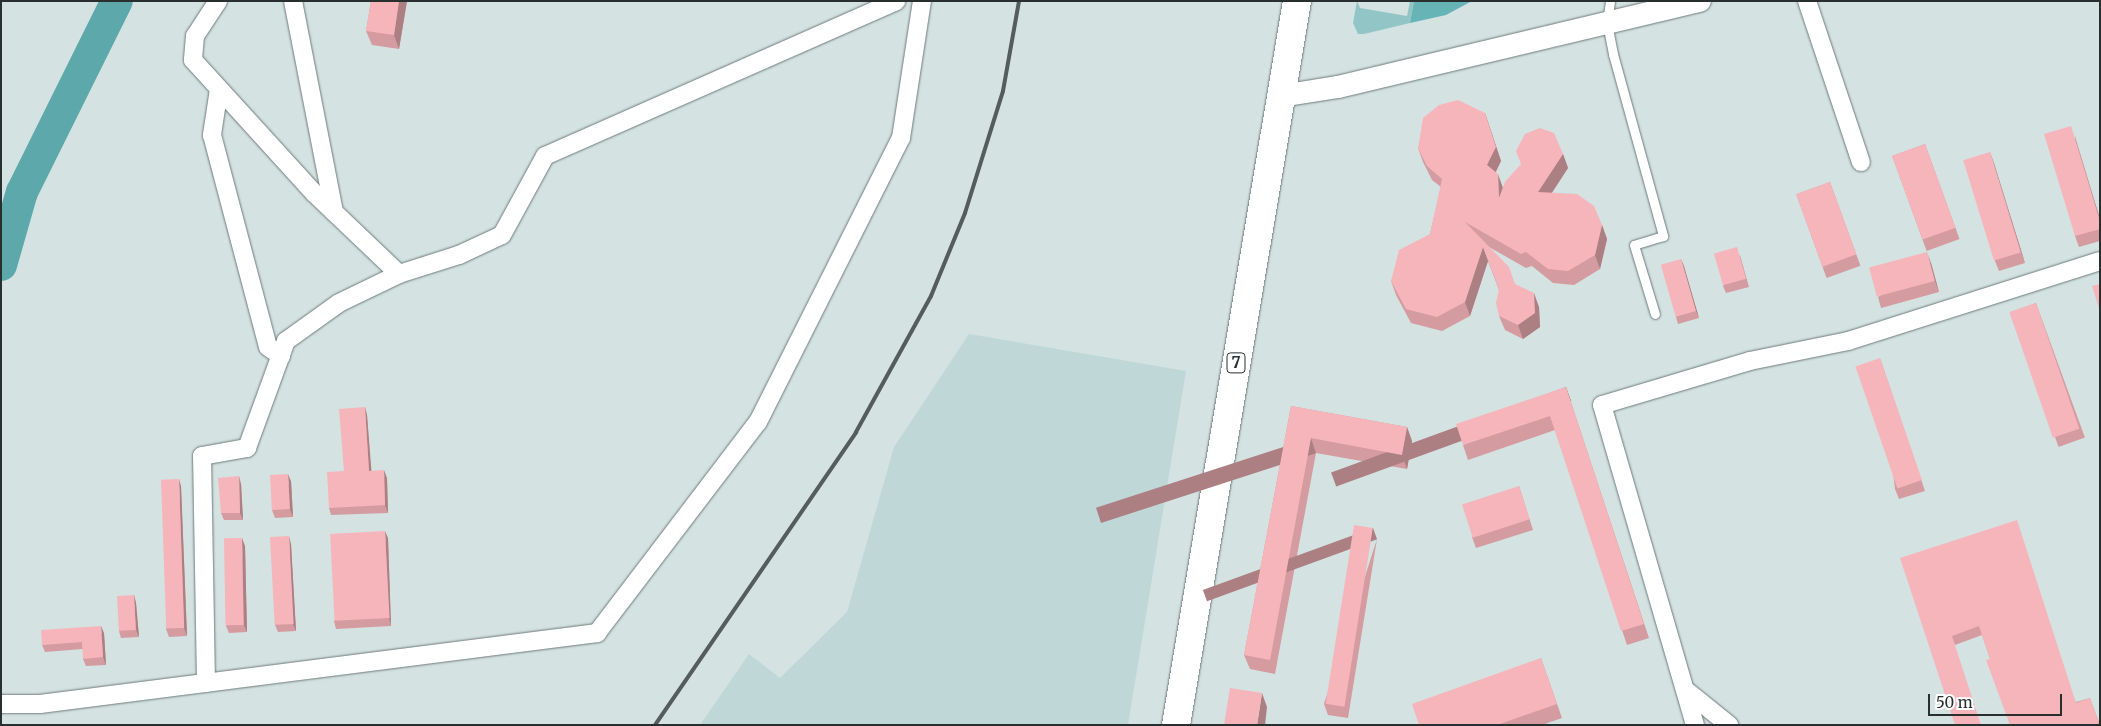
<!DOCTYPE html>
<style>
body{margin:0}
#map{position:relative;width:2101px;height:726px;overflow:hidden;background:#d4e2e2;font-family:Merriweather,serif}
div>[style]{position:absolute}
.built>*{inset:0;background:#c0d7d8}
.green>*{inset:0;background:#92c5c6}
.forest>*{inset:0;background:#67b4b6}
.river>*{height:32px;margin:-16px;padding:0 16px;transform-origin:16px;border-radius:16px;background:#5ca8ab}
.roads{filter:drop-shadow(0 0 1px #6e7a7a) drop-shadow(0 0 1px #6e7a7a)}
.service>*{height:9px;margin:-4.5px;padding:0 4.5px;transform-origin:4.5px;border-radius:4.5px;background:#fff}
.minor>*{height:18px;margin:-9px;padding:0 9px;transform-origin:9px;border-radius:9px;background:#fff}
.tertiary>*{height:22px;margin:-11px;padding:0 11px;transform-origin:11px;border-radius:11px;background:#fff}
.trunk>*{height:28px;margin:-14px;padding:0 14px;transform-origin:14px;border-radius:14px;background:#fff}
.rail>*{height:4px;margin:-2px;padding:0 2px;transform-origin:2px;border-radius:2px;background:#545c5c}
.wall>*{inset:0;background:#d49ca1;transform-origin:0 0}
.shaded-wall>*{inset:0;background:#ac7f83;transform-origin:0 0}
.building>*{inset:0;background:#f6b5bb;transform-origin:0 0}
span{translate:-50% -50%;white-space:nowrap;text-align:center;line-height:1.15;-webkit-text-stroke:5px #fff;paint-order:stroke}
.shield-label span{padding:1px 4px;background:#fff;border:1px solid;border-radius:4px;-webkit-text-stroke-width:0}
.shield-label{font-size:15px;color:#292f2f;font-weight:700}
.frame{position:absolute;inset:0;border:2px solid #292f2f;pointer-events:none}
.scale{position:absolute;left:1928px;top:694px;width:134px;height:22px;box-sizing:border-box;border:2px solid #292f2f;border-top:0;padding-left:6px;font-size:15px;line-height:18px;white-space:nowrap;color:#292f2f;-webkit-text-stroke:4px #fff;paint-order:stroke}
</style>
<div id="map">
<div class="built">
<i style="clip-path:polygon(969px 334px,1186px 371px,1128px 725px,700px 725px,749px 654px,780px 678px,847px 612px,894px 447px)"></i>
</div>
<div class="green">
<i style="clip-path:polygon(1357px 1px,1360px 8px,1407px 16px,1410px 1px,1414px 1px,1410px 23px,1364px 34px,1358px 34px,1353px 23px)"></i>
</div>
<div class="forest">
<i style="clip-path:polygon(1414px 1px,1472px 1px,1446px 15px,1410px 23px)"></i>
</div>
<div class="river">
<i style="left:1px;top:265px;width:76px;rotate:-74deg"></i>
<i style="left:22px;top:192px;width:213px;rotate:-63.6deg"></i>
</div>
<div class="roads">
<div class="service">
<i style="left:1610px;top:1px;width:22px;rotate:98deg"></i>
<i style="left:1607px;top:23px;width:32px;rotate:79deg"></i>
<i style="left:1613px;top:54px;width:189px;rotate:74.6deg"></i>
<i style="left:1663px;top:236px;width:30px;rotate:163deg"></i>
<i style="left:1634px;top:245px;width:72px;rotate:73.1deg"></i>
</div>
<div class="minor">
<i style="left:218px;top:1px;width:42px;rotate:123.3deg"></i>
<i style="left:195px;top:36px;width:24px;rotate:95deg"></i>
<i style="left:193px;top:60px;width:181px;rotate:47.7deg"></i>
<i style="left:315px;top:194px;width:116px;rotate:43.6deg"></i>
<i style="left:293px;top:1px;width:215px;rotate:79deg"></i>
<i style="left:1807px;top:1px;width:170px;rotate:71.5deg"></i>
<i style="left:219px;top:89px;width:47px;rotate:98.7deg"></i>
<i style="left:212px;top:135px;width:219px;rotate:75.2deg"></i>
<i style="left:268px;top:347px;width:16px;rotate:35deg"></i>
<i style="left:206px;top:683px;width:227px;rotate:-91deg"></i>
<i style="left:202px;top:456px;width:46px;rotate:-10.1deg"></i>
<i style="left:247px;top:448px;width:114px;rotate:-70deg"></i>
<i style="left:286px;top:341px;width:65px;rotate:-35.6deg"></i>
<i style="left:339px;top:303px;width:67px;rotate:-25.8deg"></i>
<i style="left:399px;top:274px;width:63px;rotate:-17.6deg"></i>
<i style="left:459px;top:255px;width:47px;rotate:-24.9deg"></i>
<i style="left:502px;top:235px;width:90px;rotate:-61.4deg"></i>
<i style="left:545px;top:156px;width:384px;rotate:-23.8deg"></i>
<i style="left:1688px;top:692px;width:53px;rotate:38.8deg"></i>
<i style="left:1px;top:704px;width:39px"></i>
<i style="left:40px;top:704px;width:562px;rotate:-7.26deg"></i>
<i style="left:597px;top:633px;width:265px;rotate:-52.7deg"></i>
<i style="left:758px;top:422px;width:318px;rotate:-63.3deg"></i>
<i style="left:901px;top:138px;width:139px;rotate:-81.3deg"></i>
<i style="left:1695px;top:725px;width:333px;rotate:-106.2deg"></i>
<i style="left:1602px;top:405px;width:154px;rotate:-16.6deg"></i>
<i style="left:1750px;top:361px;width:100px;rotate:-11.5deg"></i>
<i style="left:1848px;top:341px;width:264px;rotate:-17.6deg"></i>
</div>
<div class="tertiary">
<i style="left:1281px;top:96px;width:58px;rotate:-9deg"></i>
<i style="left:1338px;top:87px;width:372px;rotate:-13.4deg"></i>
</div>
<div class="trunk">
<i style="left:1176px;top:725px;width:734px;rotate:-80.51deg"></i>
</div>
</div>
<div class="rail">
<i style="left:655px;top:725px;width:355px;rotate:-55.5deg"></i>
<i style="left:856px;top:432px;width:155px;rotate:-61.1deg"></i>
<i style="left:931px;top:296px;width:90px;rotate:-67.7deg"></i>
<i style="left:965px;top:213px;width:128px;rotate:-72.7deg"></i>
<i style="left:1003px;top:91px;width:91px;rotate:-79.9deg"></i>
</div>
<div class="wall">
<i style="clip-path:polygon(371px 1px,407px 1px,399px 49px,372px 45px,366px 31px)"></i>
<i style="clip-path:polygon(1485px 113px,1501px 161px,1496px 172px,1503px 189px,1563px 154px,1568px 168px,1552px 193px,1602px 225px,1607px 239px,1600px 269px,1574px 285px,1553px 283px,1532px 266px,1526px 268px,1489px 247px,1515px 284px,1539px 307px,1540px 327px,1523px 339px,1505px 330px,1499px 316px,1499px 290px,1488px 261px,1470px 316px,1442px 331px,1411px 323px,1396px 295px,1391px 281px,1430px 234px,1441px 187px,1432px 180px,1423px 162px,1418px 148px)"></i>
<i style="clip-path:polygon(2075px 136px,2100px 219px,2100px 241px,2079px 247px,2075px 236px)"></i>
<i style="left:1925px;top:144px;width:101px;height:35px;rotate:70deg"></i>
<i style="clip-path:polygon(1990px 152px,2025px 263px,1999px 271px,1995px 261px)"></i>
<i style="left:1830px;top:182px;width:89px;height:36px;rotate:70deg"></i>
<i style="clip-path:polygon(1740px 255px,1749px 287px,1726px 293px,1723px 286px)"></i>
<i style="clip-path:polygon(1681px 259px,1699px 318px,1678px 324px,1676px 317px)"></i>
<i style="clip-path:polygon(1931px 263px,1939px 292px,1881px 308px,1878px 297px)"></i>
<i style="left:2036px;top:303px;width:143px;height:28px;rotate:70deg"></i>
<i style="clip-path:polygon(1880px 358px,1925px 491px,1899px 499px,1895px 489px)"></i>
<i style="clip-path:polygon(1566px 387px,1649px 638px,1627px 645px,1555px 430px,1468px 460px,1463px 445px)"></i>
<i style="clip-path:polygon(1291px 406px,1407px 427px,1412px 441px,1407px 469px,1316px 453px,1275px 674px,1250px 669px,1244px 655px)"></i>
<i style="clip-path:polygon(365px 407px,367px 415px,371px 471px,387px 478px,388px 513px,331px 515px,329px 508px,344px 471px)"></i>
<i style="clip-path:polygon(291px 481px,293px 517px,275px 518px,272px 510px)"></i>
<i style="clip-path:polygon(241px 484px,243px 520px,224px 520px,221px 513px)"></i>
<i style="clip-path:polygon(181px 486px,187px 636px,169px 637px,166px 629px)"></i>
<i style="clip-path:polygon(1519px 486px,1533px 530px,1476px 548px,1472px 537px)"></i>
<i style="clip-path:polygon(388px 538px,391px 626px,336px 629px,334px 621px)"></i>
<i style="clip-path:polygon(1377px 539px,1348px 718px,1328px 715px,1324px 704px)"></i>
<i style="clip-path:polygon(291px 544px,296px 631px,278px 632px,275px 625px)"></i>
<i style="clip-path:polygon(245px 546px,247px 632px,229px 633px,226px 626px)"></i>
<i style="clip-path:polygon(1900px 558px,2076px 702px,2090px 698px,2100px 725px,2010px 725px,1990px 659px,1982px 635px,1955px 645px)"></i>
<i style="clip-path:polygon(134px 595px,136px 603px,139px 637px,121px 638px,119px 631px)"></i>
<i style="clip-path:polygon(104px 633px,106px 665px,86px 666px,83px 659px,83px 649px,45px 652px,42px 645px)"></i>
<i style="clip-path:polygon(1541px 658px,1562px 718px,1542px 725px,1419px 725px)"></i>
</div>
<div class="shaded-wall">
<i style="clip-path:polygon(399px 1px,407px 1px,399px 49px,394px 35px)"></i>
<i style="clip-path:polygon(1485px 113px,1501px 161px,1492px 179px,1487px 165px)"></i>
<i style="clip-path:polygon(2071px 126px,2100px 219px,2100px 221px)"></i>
<i style="clip-path:polygon(1990px 152px,1994px 163px,2025px 263px,2021px 252px)"></i>
<i style="clip-path:polygon(1563px 154px,1568px 168px,1543px 206px,1538px 192px)"></i>
<i style="clip-path:polygon(1498px 174px,1503px 188px,1499px 198px)"></i>
<i style="clip-path:polygon(1602px 225px,1607px 239px,1600px 269px,1595px 255px)"></i>
<i style="clip-path:polygon(1483px 247px,1488px 261px,1470px 316px,1465px 302px)"></i>
<i style="clip-path:polygon(1927px 252px,1931px 263px,1939px 292px,1935px 281px)"></i>
<i style="clip-path:polygon(1681px 259px,1684px 266px,1699px 318px,1696px 311px)"></i>
<i style="clip-path:polygon(1534px 293px,1539px 307px,1540px 327px,1523px 339px,1518px 325px)"></i>
<i style="left:1566px;top:387px;width:15px;height:250px;rotate:70deg"></i>
<i style="clip-path:polygon(365px 407px,367px 415px,372px 478px,369px 471px)"></i>
<i style="clip-path:polygon(1407px 427px,1412px 441px,1407px 469px,1402px 455px)"></i>
<i style="left:1311px;top:438px;width:16px;height:226px;rotate:72deg"></i>
<i style="clip-path:polygon(384px 470px,387px 478px,388px 513px,385px 505px)"></i>
<i style="clip-path:polygon(288px 474px,291px 481px,293px 517px,290px 509px)"></i>
<i style="clip-path:polygon(239px 476px,241px 484px,243px 520px,240px 513px)"></i>
<i style="clip-path:polygon(179px 479px,181px 486px,187px 636px,184px 628px)"></i>
<i style="left:1373px;top:528px;width:12px;height:181px;rotate:70deg"></i>
<i style="clip-path:polygon(385px 531px,388px 538px,391px 626px,389px 618px)"></i>
<i style="clip-path:polygon(289px 536px,291px 544px,296px 631px,293px 624px)"></i>
<i style="clip-path:polygon(242px 538px,245px 546px,247px 632px,244px 625px)"></i>
<i style="clip-path:polygon(134px 595px,136px 603px,139px 637px,136px 630px)"></i>
<i style="clip-path:polygon(101px 626px,104px 633px,106px 665px,103px 657px)"></i>
<i style="clip-path:polygon(1262px 693px,1267px 707px,1265px 725px,1257px 725px)"></i>
</div>
<div class="building">
<i style="clip-path:polygon(371px 1px,399px 1px,394px 35px,366px 31px)"></i>
<i style="clip-path:polygon(1458px 100px,1485px 113px,1496px 147px,1487px 165px,1498px 174px,1499px 198px,1505px 182px,1521px 164px,1516px 151px,1525px 134px,1540px 128px,1554px 133px,1563px 154px,1538px 192px,1577px 194px,1594px 206px,1602px 225px,1595px 255px,1568px 271px,1548px 269px,1526px 252px,1521px 254px,1465px 222px,1509px 267px,1515px 284px,1534px 293px,1535px 313px,1518px 325px,1499px 316px,1496px 303px,1499px 289px,1483px 247px,1465px 302px,1437px 317px,1406px 309px,1391px 281px,1399px 250px,1430px 234px,1442px 179px,1427px 166px,1418px 148px,1423px 118px,1439px 105px)"></i>
<i style="clip-path:polygon(2071px 126px,2100px 221px,2100px 229px,2075px 236px,2044px 134px)"></i>
<i style="left:1925px;top:144px;width:89px;height:35px;rotate:70deg"></i>
<i style="left:1990px;top:152px;width:105px;height:28px;rotate:73deg"></i>
<i style="left:1830px;top:182px;width:77px;height:36px;rotate:70deg"></i>
<i style="left:1737px;top:247px;width:33px;height:24px;rotate:74deg"></i>
<i style="left:1927px;top:252px;width:30px;height:60px;rotate:75deg"></i>
<i style="left:1681px;top:259px;width:54px;height:21px;rotate:74deg"></i>
<i style="clip-path:polygon(2100px 284px,2100px 311px,2092px 286px)"></i>
<i style="left:2036px;top:303px;width:133px;height:28px;rotate:71deg"></i>
<i style="left:1880px;top:358px;width:129px;height:26px;rotate:71deg"></i>
<i style="clip-path:polygon(1566px 387px,1644px 624px,1621px 631px,1550px 416px,1463px 445px,1456px 424px)"></i>
<i style="clip-path:polygon(1291px 406px,1407px 427px,1402px 455px,1311px 438px,1270px 660px,1244px 655px)"></i>
<i style="clip-path:polygon(365px 407px,369px 471px,384px 470px,385px 505px,329px 508px,327px 472px,344px 471px,339px 409px)"></i>
<i style="left:288px;top:474px;width:35px;height:18px;rotate:87deg"></i>
<i style="clip-path:polygon(239px 476px,240px 513px,221px 513px,218px 478px)"></i>
<i style="left:179px;top:479px;width:149px;height:18px;rotate:88deg"></i>
<i style="left:1519px;top:486px;width:35px;height:60px;rotate:72deg"></i>
<i style="clip-path:polygon(2017px 520px,2076px 703px,2090px 698px,2099px 723px,2094px 725px,2010px 725px,1986px 660px,1990px 659px,1979px 626px,1952px 636px,1981px 725px,1955px 725px,1900px 558px)"></i>
<i style="left:1354px;top:525px;width:19px;height:181px;rotate:9deg"></i>
<i style="left:385px;top:531px;width:87px;height:55px;rotate:87deg"></i>
<i style="left:289px;top:536px;width:88px;height:19px;rotate:87deg"></i>
<i style="left:242px;top:538px;width:87px;height:18px;rotate:89deg"></i>
<i style="left:134px;top:595px;width:35px;height:17px;rotate:87deg"></i>
<i style="clip-path:polygon(101px 626px,103px 657px,83px 659px,82px 642px,42px 645px,41px 630px)"></i>
<i style="clip-path:polygon(1541px 658px,1557px 704px,1497px 725px,1419px 725px,1412px 704px)"></i>
<i style="clip-path:polygon(1230px 688px,1262px 693px,1257px 725px,1224px 725px)"></i>
</div>
<div class="shield-label">
<span style="left:1236px;top:363px">7</span>
</div>
<div class="frame"></div>
<div class="scale">50 m</div>
</div>
